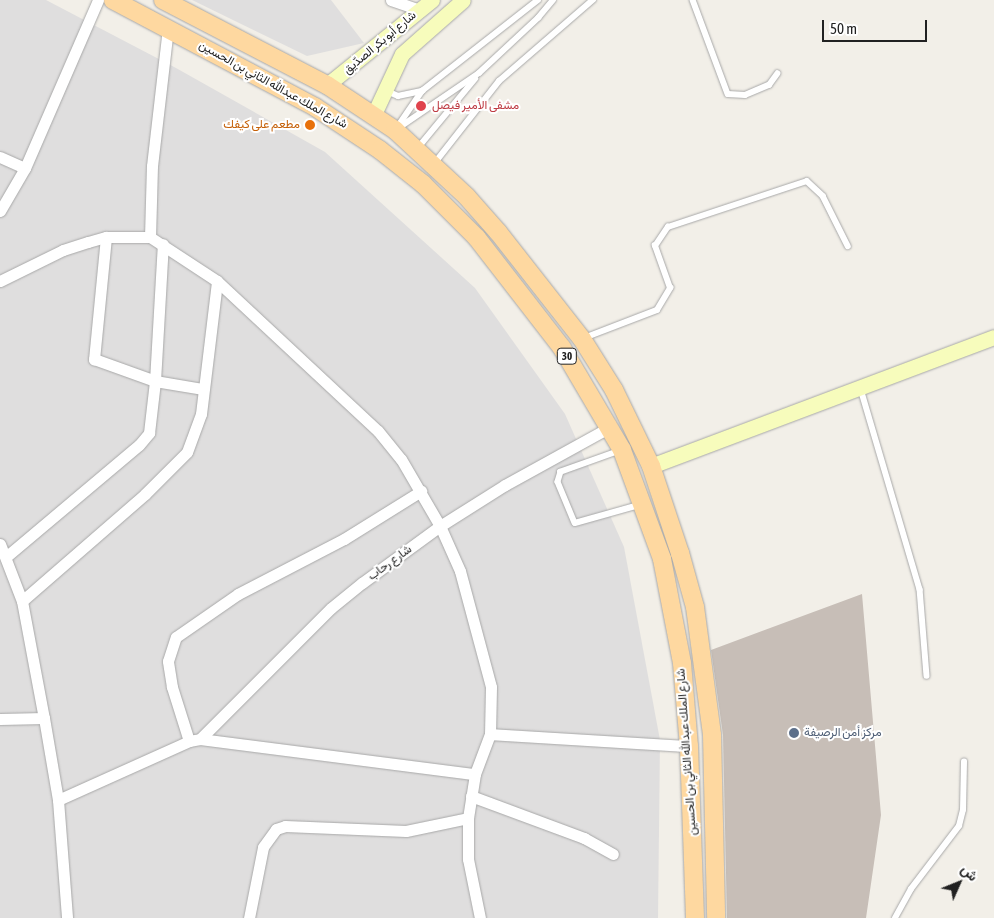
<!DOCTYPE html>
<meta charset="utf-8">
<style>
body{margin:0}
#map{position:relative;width:994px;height:918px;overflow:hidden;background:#f2efe8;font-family:"Asap Condensed",Vazirmatn,sans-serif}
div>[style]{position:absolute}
.residential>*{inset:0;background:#dfdede}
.building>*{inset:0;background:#c7beb7}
.roads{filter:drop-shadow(0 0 1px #a8a8a8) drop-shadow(0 0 1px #a8a8a8)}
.lane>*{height:5.5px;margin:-2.75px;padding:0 2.75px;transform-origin:2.75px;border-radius:2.75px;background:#fff}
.street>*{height:11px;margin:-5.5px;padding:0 5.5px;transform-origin:5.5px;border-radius:5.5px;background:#fff}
.secondary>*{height:15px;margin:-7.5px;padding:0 7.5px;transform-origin:7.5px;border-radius:7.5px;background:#f7fcbc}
.primary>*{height:18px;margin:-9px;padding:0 9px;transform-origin:9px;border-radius:9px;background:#fed8a0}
.dots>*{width:14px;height:14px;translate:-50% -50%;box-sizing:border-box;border:2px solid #fff;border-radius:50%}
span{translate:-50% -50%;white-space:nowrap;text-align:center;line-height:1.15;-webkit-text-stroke:4px #fff;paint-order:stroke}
.shield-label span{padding:1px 4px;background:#fff;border:1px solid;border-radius:4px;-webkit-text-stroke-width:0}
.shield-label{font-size:11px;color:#212121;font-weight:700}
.street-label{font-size:12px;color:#212121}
.health-label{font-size:12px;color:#be3a42}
.left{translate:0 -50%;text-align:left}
.food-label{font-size:12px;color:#c56008}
.right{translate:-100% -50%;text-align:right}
.service-label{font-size:12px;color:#4e5e75}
.north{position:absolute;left:934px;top:858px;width:50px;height:50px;-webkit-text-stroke:4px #fff;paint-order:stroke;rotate:46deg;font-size:14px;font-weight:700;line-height:20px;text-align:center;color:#212121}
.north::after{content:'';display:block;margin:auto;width:18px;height:22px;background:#212121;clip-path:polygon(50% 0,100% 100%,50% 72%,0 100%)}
.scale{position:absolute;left:822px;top:20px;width:105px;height:22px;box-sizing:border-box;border:2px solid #212121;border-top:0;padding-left:6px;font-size:15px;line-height:18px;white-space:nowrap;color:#212121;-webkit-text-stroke:4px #fff;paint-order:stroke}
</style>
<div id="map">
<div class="residential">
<i style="clip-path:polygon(0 0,46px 0,176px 68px,325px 152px,475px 288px,565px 414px,624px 547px,660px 740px,658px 918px,0 918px)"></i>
<i style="clip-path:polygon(192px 0,331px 0,364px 43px,307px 56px)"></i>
</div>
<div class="building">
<i style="clip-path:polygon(862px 594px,881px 815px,866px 918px,727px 918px,723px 735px,711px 650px)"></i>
</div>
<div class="roads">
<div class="lane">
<i style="left:693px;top:0;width:100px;rotate:69.6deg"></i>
<i style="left:728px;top:94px;width:17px;rotate:3deg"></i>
<i style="left:745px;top:95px;width:26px;rotate:-23deg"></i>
<i style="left:769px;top:85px;width:14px;rotate:-54deg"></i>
<i style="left:387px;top:91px;width:12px;rotate:24deg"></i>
<i style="left:398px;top:96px;width:25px;rotate:-12deg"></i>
<i style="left:396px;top:129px;width:46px;rotate:-55.6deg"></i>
<i style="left:422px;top:91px;width:147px;rotate:-38.1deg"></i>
<i style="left:397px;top:129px;width:99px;rotate:-34.3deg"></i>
<i style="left:479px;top:73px;width:81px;rotate:-43deg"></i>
<i style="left:538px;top:18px;width:23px;rotate:-50deg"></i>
<i style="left:417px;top:149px;width:91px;rotate:-50.4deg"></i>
<i style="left:434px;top:164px;width:105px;rotate:-51.9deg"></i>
<i style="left:499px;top:81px;width:124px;rotate:-40.8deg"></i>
<i style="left:584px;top:338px;width:78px;rotate:-21deg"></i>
<i style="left:657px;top:310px;width:26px;rotate:-59deg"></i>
<i style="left:670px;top:288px;width:45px;rotate:-109.7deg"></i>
<i style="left:655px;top:246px;width:23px;rotate:-56deg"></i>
<i style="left:668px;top:227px;width:146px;rotate:-18.3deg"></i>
<i style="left:807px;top:181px;width:22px;rotate:43deg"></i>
<i style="left:823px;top:196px;width:56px;rotate:63.4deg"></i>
<i style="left:861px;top:389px;width:209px;rotate:73.6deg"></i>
<i style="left:920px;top:589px;width:87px;rotate:85.4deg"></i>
<i style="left:620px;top:451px;width:63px;rotate:160.4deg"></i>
<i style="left:561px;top:472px;width:10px;rotate:107deg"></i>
<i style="left:558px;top:482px;width:44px;rotate:67.5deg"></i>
<i style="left:575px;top:523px;width:66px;rotate:-15.7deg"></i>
<i style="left:895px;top:918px;width:33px;rotate:-61deg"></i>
<i style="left:911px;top:889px;width:79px;rotate:-52.7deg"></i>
<i style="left:959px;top:826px;width:16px;rotate:-76deg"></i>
<i style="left:963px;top:810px;width:48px;rotate:-88.8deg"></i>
</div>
<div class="street">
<i style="left:391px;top:0;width:31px;rotate:19deg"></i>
<i style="left:0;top:157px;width:27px;rotate:24deg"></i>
<i style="left:0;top:211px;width:50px;rotate:-59.8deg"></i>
<i style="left:25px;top:168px;width:183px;rotate:-66.5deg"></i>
<i style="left:106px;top:237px;width:123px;rotate:95.6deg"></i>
<i style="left:94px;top:359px;width:65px;rotate:19.8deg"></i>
<i style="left:155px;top:381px;width:49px;rotate:9.5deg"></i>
<i style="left:150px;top:237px;width:71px;rotate:-88.4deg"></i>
<i style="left:152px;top:166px;width:140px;rotate:-83.4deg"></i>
<i style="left:0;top:281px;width:70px;rotate:-26.2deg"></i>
<i style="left:63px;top:250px;width:26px;rotate:-18deg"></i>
<i style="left:88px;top:242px;width:19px;rotate:-16deg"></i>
<i style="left:106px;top:237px;width:44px"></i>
<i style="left:150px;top:237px;width:80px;rotate:33.3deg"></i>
<i style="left:217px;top:281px;width:220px;rotate:43deg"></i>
<i style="left:378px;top:431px;width:36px;rotate:51deg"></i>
<i style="left:401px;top:459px;width:78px;rotate:59.8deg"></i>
<i style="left:440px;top:526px;width:49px;rotate:66deg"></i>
<i style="left:460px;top:571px;width:120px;rotate:75deg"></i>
<i style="left:491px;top:687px;width:47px;rotate:91.2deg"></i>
<i style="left:490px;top:734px;width:43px;rotate:110.6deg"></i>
<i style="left:475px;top:774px;width:45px;rotate:99deg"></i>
<i style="left:468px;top:818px;width:41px;rotate:90deg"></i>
<i style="left:468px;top:859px;width:60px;rotate:78.5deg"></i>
<i style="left:0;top:544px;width:61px;rotate:68.9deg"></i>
<i style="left:22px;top:601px;width:119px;rotate:79.4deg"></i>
<i style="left:44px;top:718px;width:83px;rotate:80.3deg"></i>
<i style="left:58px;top:800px;width:118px;rotate:85.6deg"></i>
<i style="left:7px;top:556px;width:172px;rotate:-40.1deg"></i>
<i style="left:139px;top:445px;width:16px;rotate:-50deg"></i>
<i style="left:149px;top:433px;width:52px;rotate:-83.4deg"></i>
<i style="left:155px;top:381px;width:137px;rotate:-86.7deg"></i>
<i style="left:22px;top:601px;width:163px;rotate:-41deg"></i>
<i style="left:145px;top:494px;width:59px;rotate:-45deg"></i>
<i style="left:187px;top:452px;width:40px;rotate:-69.8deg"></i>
<i style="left:201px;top:414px;width:134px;rotate:-83.1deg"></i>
<i style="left:0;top:719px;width:44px;rotate:-1.3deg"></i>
<i style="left:490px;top:734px;width:199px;rotate:3.5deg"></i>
<i style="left:200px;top:739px;width:185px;rotate:-45deg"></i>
<i style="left:331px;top:608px;width:40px;rotate:-39deg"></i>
<i style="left:362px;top:583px;width:97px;rotate:-36.2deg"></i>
<i style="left:440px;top:526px;width:77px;rotate:-32.2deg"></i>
<i style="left:505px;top:485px;width:120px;rotate:-28.9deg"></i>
<i style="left:189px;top:741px;width:57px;rotate:-107.5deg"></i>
<i style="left:172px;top:687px;width:26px;rotate:-99deg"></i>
<i style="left:168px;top:661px;width:25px;rotate:-72deg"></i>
<i style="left:176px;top:637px;width:75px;rotate:-34.7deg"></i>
<i style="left:238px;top:594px;width:119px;rotate:-27.4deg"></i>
<i style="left:344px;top:539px;width:91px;rotate:-31.9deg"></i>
<i style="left:471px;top:796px;width:121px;rotate:20.4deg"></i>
<i style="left:584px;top:838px;width:33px;rotate:29deg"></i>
<i style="left:58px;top:800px;width:144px;rotate:-24.2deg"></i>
<i style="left:189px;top:741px;width:11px;rotate:-10deg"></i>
<i style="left:200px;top:739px;width:277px;rotate:7.3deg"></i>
<i style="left:249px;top:918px;width:72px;rotate:-78.8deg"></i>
<i style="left:263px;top:847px;width:22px;rotate:-54deg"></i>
<i style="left:276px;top:829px;width:9px;rotate:-18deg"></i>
<i style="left:285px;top:826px;width:121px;rotate:2.4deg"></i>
<i style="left:406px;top:831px;width:63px;rotate:-11.8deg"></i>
</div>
<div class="secondary">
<i style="left:327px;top:85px;width:135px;rotate:-39deg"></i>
<i style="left:374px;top:114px;width:66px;rotate:-65deg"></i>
<i style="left:402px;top:54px;width:81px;rotate:-41.5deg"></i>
<i style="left:651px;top:466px;width:366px;rotate:-20.6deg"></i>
</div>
<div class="primary">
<i style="left:113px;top:0;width:229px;rotate:27.9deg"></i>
<i style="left:315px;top:107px;width:78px;rotate:33.5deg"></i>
<i style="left:380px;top:150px;width:55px;rotate:38.3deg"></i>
<i style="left:423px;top:184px;width:76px;rotate:45deg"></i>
<i style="left:477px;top:238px;width:139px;rotate:52.3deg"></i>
<i style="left:562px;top:348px;width:118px;rotate:59.5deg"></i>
<i style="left:622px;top:450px;width:116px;rotate:69.8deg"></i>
<i style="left:662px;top:559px;width:106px;rotate:79.1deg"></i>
<i style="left:682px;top:663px;width:83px;rotate:85.2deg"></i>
<i style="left:689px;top:746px;width:172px;rotate:88deg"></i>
<i style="left:163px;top:0;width:185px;rotate:27.4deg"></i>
<i style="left:327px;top:85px;width:82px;rotate:33.5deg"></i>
<i style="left:395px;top:130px;width:98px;rotate:42.9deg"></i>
<i style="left:467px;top:197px;width:47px;rotate:48.5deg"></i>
<i style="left:498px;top:232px;width:136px;rotate:51.9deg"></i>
<i style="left:582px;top:339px;width:60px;rotate:57.9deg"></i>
<i style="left:614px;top:390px;width:85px;rotate:64deg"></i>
<i style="left:651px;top:466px;width:92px;rotate:71.6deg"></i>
<i style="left:680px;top:553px;width:56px;rotate:74.5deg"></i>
<i style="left:695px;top:607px;width:129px;rotate:82.4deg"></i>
<i style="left:712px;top:735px;width:183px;rotate:88.7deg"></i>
</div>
</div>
<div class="dots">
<i style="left:421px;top:106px;background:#e0444e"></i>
<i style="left:310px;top:125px;background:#e8710a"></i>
<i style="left:794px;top:733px;background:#5c6f8a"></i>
</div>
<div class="shield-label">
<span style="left:567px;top:356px">30</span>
</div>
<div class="street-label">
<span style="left:380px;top:43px;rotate:-40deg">شارع أبو بكر الصدّيق</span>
<span style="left:273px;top:85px;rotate:29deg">شارع الملك عبدالله الثاني بن الحسين</span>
<span style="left:390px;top:563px;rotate:-36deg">شارع رحاب</span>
<span style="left:687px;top:752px;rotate:-94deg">شارع الملك عبدالله الثاني بن الحسين</span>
</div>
<div class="health-label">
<span class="left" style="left:432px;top:106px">مشفى الأمير فيصل</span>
</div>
<div class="food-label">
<span class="right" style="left:300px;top:125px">مطعم على كيفك</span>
</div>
<div class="service-label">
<span class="left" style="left:804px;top:733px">مركز أمن الرصيفة</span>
</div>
<div class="north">ش</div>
<div class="scale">50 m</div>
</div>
